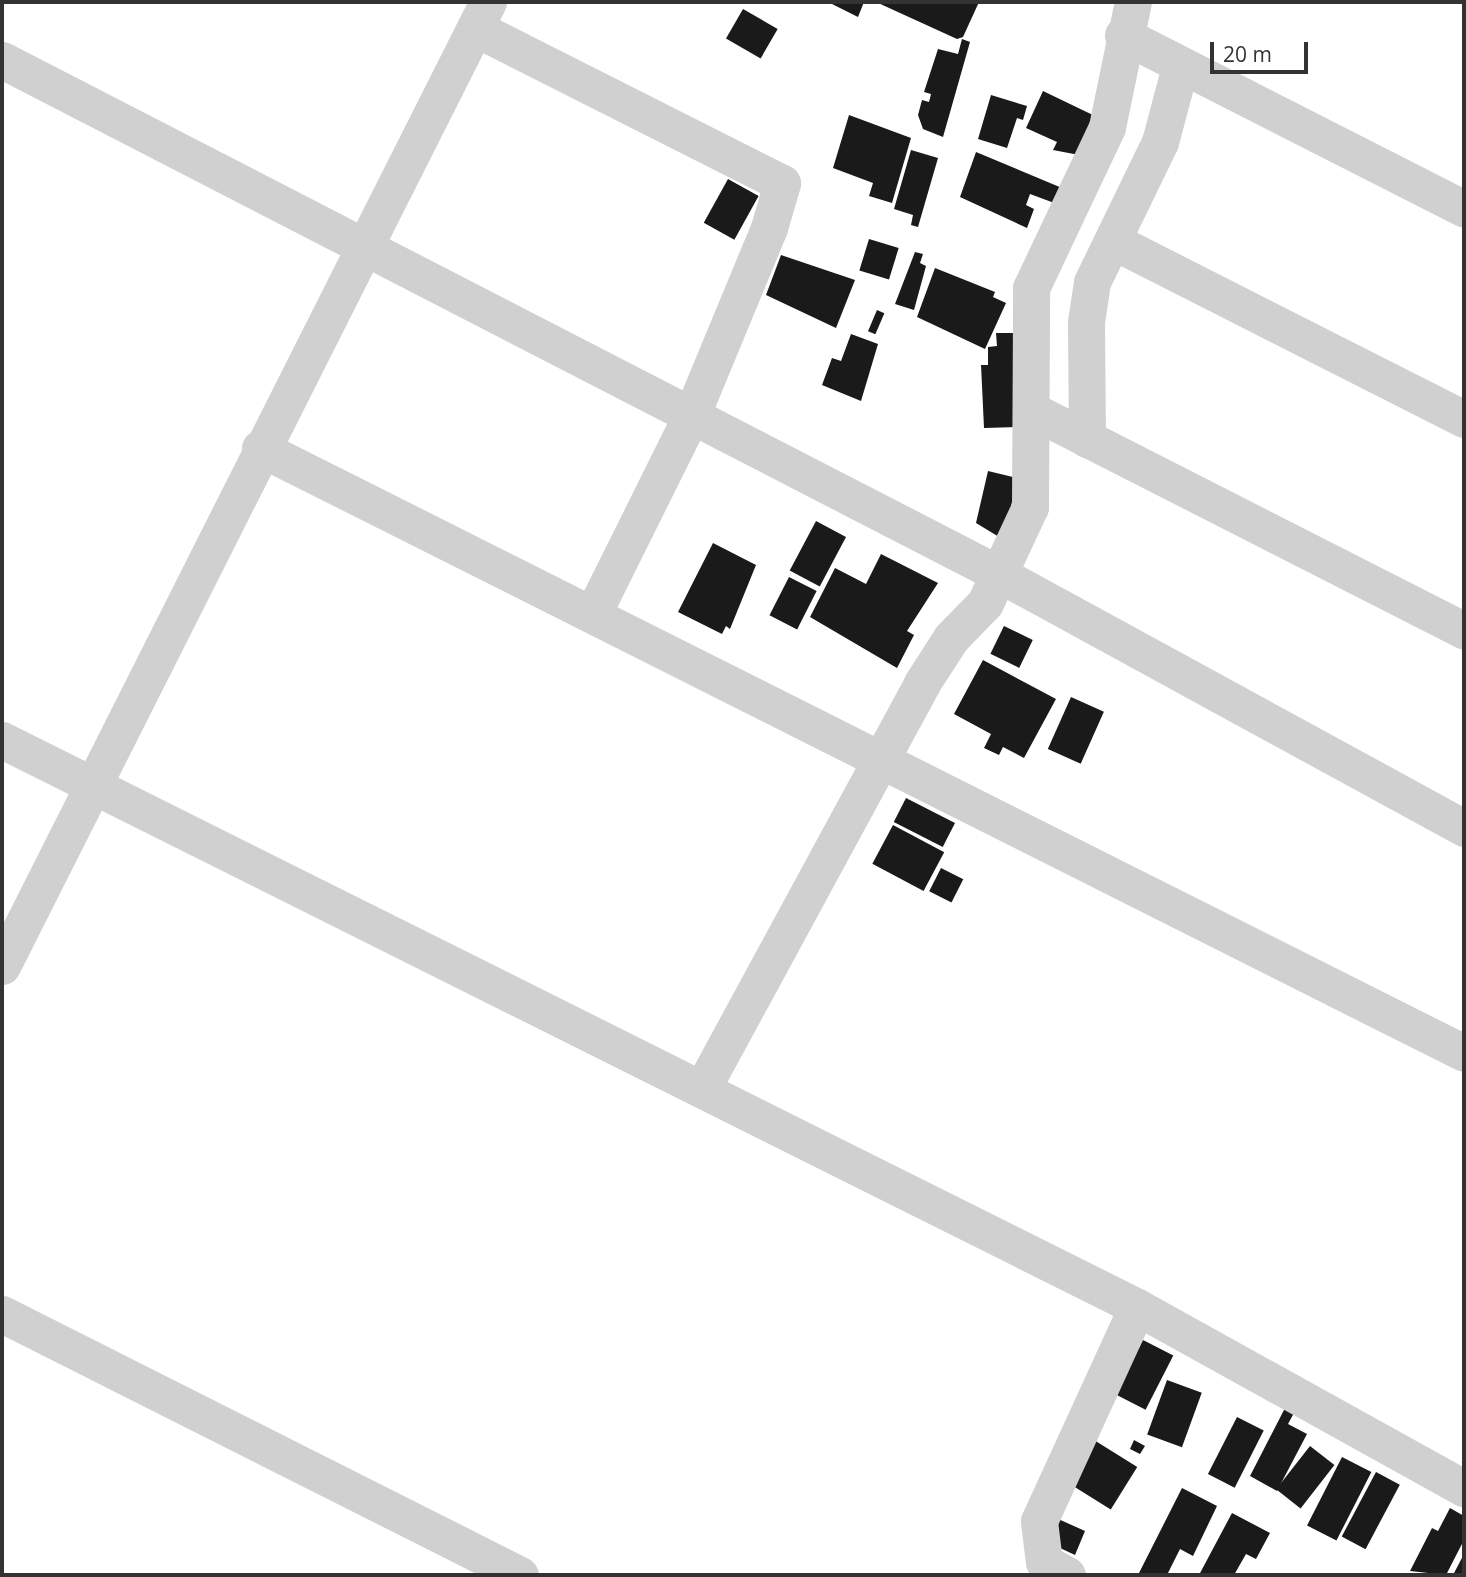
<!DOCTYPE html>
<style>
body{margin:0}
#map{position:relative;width:1466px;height:1577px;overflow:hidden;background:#fff;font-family:"Open Sans",sans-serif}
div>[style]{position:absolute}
.building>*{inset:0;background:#1a1a1a;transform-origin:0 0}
.minor>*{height:37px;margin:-18.5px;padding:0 18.5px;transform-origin:18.5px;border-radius:18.5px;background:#d0d0d0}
span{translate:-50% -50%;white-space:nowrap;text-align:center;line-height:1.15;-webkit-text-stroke:7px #fff;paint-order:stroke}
.frame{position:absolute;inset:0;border:4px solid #333;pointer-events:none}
.scale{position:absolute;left:1210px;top:42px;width:98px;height:32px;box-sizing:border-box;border:4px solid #333;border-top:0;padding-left:9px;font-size:21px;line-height:24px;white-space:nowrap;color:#333;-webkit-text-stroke:5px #fff;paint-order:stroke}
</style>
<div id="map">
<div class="building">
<i style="clip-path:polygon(828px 2px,864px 2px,858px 17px)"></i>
<i style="clip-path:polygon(876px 2px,979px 2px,963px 37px,957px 39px)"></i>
<i style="left:743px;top:9px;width:40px;height:34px;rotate:30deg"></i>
<i style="clip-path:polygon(962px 39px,970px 42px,943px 137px,923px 129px,918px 115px,922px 100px,929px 102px,931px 94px,924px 92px,938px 49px,958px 54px)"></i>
<i style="clip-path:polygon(1043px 91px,1097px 117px,1079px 155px,1053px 150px,1057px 142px,1026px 128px)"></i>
<i style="clip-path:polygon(991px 95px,1027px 106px,1023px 120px,1017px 118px,1007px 148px,978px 139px)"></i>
<i style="clip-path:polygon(849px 115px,911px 138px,892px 203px,869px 196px,873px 183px,833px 168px)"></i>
<i style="clip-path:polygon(911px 150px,938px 158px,918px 227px,911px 225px,913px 215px,894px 209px)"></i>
<i style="clip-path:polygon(976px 152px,1062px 188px,1057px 204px,1030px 194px,1026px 205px,1034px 209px,1027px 228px,960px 197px)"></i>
<i style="left:728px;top:179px;width:35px;height:50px;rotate:29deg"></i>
<i style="left:869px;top:239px;width:31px;height:33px;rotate:17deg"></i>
<i style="clip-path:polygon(915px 252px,923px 254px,920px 263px,926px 266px,914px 310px,895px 304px)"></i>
<i style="clip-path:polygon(781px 255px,855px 280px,836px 328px,766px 295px)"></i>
<i style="clip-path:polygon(935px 268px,995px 292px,993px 297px,1006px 303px,985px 349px,917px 317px)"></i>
<i style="left:877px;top:310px;width:8px;height:23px;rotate:23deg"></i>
<i style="clip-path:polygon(996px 333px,1016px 333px,1020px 427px,984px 428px,981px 365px,988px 365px,988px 347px,997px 346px)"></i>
<i style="clip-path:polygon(851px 334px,878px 344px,861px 401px,822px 385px,832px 358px,841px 361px)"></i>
<i style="clip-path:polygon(988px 471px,1017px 478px,1004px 540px,976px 523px)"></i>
<i style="left:816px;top:521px;width:34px;height:56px;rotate:28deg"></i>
<i style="clip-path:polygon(713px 543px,756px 565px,730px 629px,726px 626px,722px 634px,678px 612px)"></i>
<i style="clip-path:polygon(881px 554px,938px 583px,907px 631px,914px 635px,897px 668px,810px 617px,835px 568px,866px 584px)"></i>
<i style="left:789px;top:577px;width:31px;height:43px;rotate:27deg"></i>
<i style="left:1004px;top:626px;width:32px;height:31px;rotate:26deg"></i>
<i style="clip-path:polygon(983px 660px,1056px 699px,1024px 758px,1003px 747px,999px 755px,984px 748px,991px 734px,954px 714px)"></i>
<i style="left:1071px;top:697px;width:36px;height:57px;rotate:24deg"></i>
<i style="left:906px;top:798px;width:55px;height:27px;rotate:27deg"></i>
<i style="left:893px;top:825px;width:58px;height:44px;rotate:28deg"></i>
<i style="left:941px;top:868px;width:25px;height:26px;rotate:27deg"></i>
<i style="left:1143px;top:1340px;width:34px;height:61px;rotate:27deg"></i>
<i style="left:1167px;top:1380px;width:37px;height:58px;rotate:20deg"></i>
<i style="clip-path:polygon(1285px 1408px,1294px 1413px,1288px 1424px,1307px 1434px,1277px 1491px,1250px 1476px)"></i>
<i style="left:1237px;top:1417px;width:30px;height:64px;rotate:27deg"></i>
<i style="left:1094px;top:1440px;width:51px;height:50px;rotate:32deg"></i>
<i style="clip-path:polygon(1134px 1440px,1145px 1446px,1140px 1454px,1130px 1449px)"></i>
<i style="left:1310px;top:1446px;width:31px;height:55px;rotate:38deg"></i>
<i style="left:1342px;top:1457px;width:33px;height:77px;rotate:27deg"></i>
<i style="left:1376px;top:1472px;width:27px;height:73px;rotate:28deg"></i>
<i style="clip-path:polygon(1182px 1488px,1217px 1506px,1193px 1556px,1180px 1549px,1167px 1575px,1138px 1575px)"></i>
<i style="clip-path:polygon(1450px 1508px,1464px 1516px,1464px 1540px,1446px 1575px,1410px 1571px,1432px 1528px,1438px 1531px)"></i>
<i style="clip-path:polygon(1232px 1513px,1270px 1533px,1256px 1559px,1246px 1554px,1234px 1575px,1199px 1575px)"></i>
<i style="clip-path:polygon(1056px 1518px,1085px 1531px,1075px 1555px,1060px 1548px)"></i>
<i style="clip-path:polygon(1464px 1554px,1464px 1575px,1453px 1575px)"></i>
</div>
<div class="minor">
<i style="left:475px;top:28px;width:344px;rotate:26.8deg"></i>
<i style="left:782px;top:183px;width:47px;rotate:106.1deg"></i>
<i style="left:769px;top:228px;width:201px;rotate:112.5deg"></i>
<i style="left:692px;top:414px;width:222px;rotate:116.4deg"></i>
<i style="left:1123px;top:35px;width:383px;rotate:27deg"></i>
<i style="left:2px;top:60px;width:1122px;rotate:27.27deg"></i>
<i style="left:999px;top:574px;width:530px;rotate:28.64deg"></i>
<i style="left:1113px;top:241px;width:394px;rotate:26.9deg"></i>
<i style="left:1035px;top:412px;width:482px;rotate:27deg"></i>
<i style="left:1087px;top:439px;width:117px;rotate:-90.5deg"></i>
<i style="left:1086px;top:322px;width:40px;rotate:-81.5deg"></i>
<i style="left:1092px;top:282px;width:156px;rotate:-64.1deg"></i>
<i style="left:1160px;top:142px;width:78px;rotate:-75.1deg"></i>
<i style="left:260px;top:448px;width:1347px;rotate:26.68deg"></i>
<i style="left:2px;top:740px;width:1269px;rotate:26.54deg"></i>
<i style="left:1137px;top:1307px;width:374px;rotate:29deg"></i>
<i style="left:2px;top:966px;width:1080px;rotate:-63.25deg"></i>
<i style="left:703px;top:1087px;width:460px;rotate:-61.5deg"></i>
<i style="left:922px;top:683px;width:54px;rotate:-57.2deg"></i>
<i style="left:951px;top:638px;width:49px;rotate:-45.8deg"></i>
<i style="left:985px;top:603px;width:106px;rotate:-64.9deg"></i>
<i style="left:1030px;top:507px;width:219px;rotate:-89.7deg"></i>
<i style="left:1031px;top:288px;width:178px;rotate:-64.7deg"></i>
<i style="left:1107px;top:127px;width:128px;rotate:-78.3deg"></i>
<i style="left:2px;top:1314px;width:580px;rotate:26.74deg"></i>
<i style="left:1067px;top:1575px;width:26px;rotate:-151deg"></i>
<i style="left:1044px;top:1562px;width:41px;rotate:-97deg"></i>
<i style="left:1039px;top:1521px;width:235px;rotate:-65.4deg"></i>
</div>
<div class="frame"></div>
<div class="scale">20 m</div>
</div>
